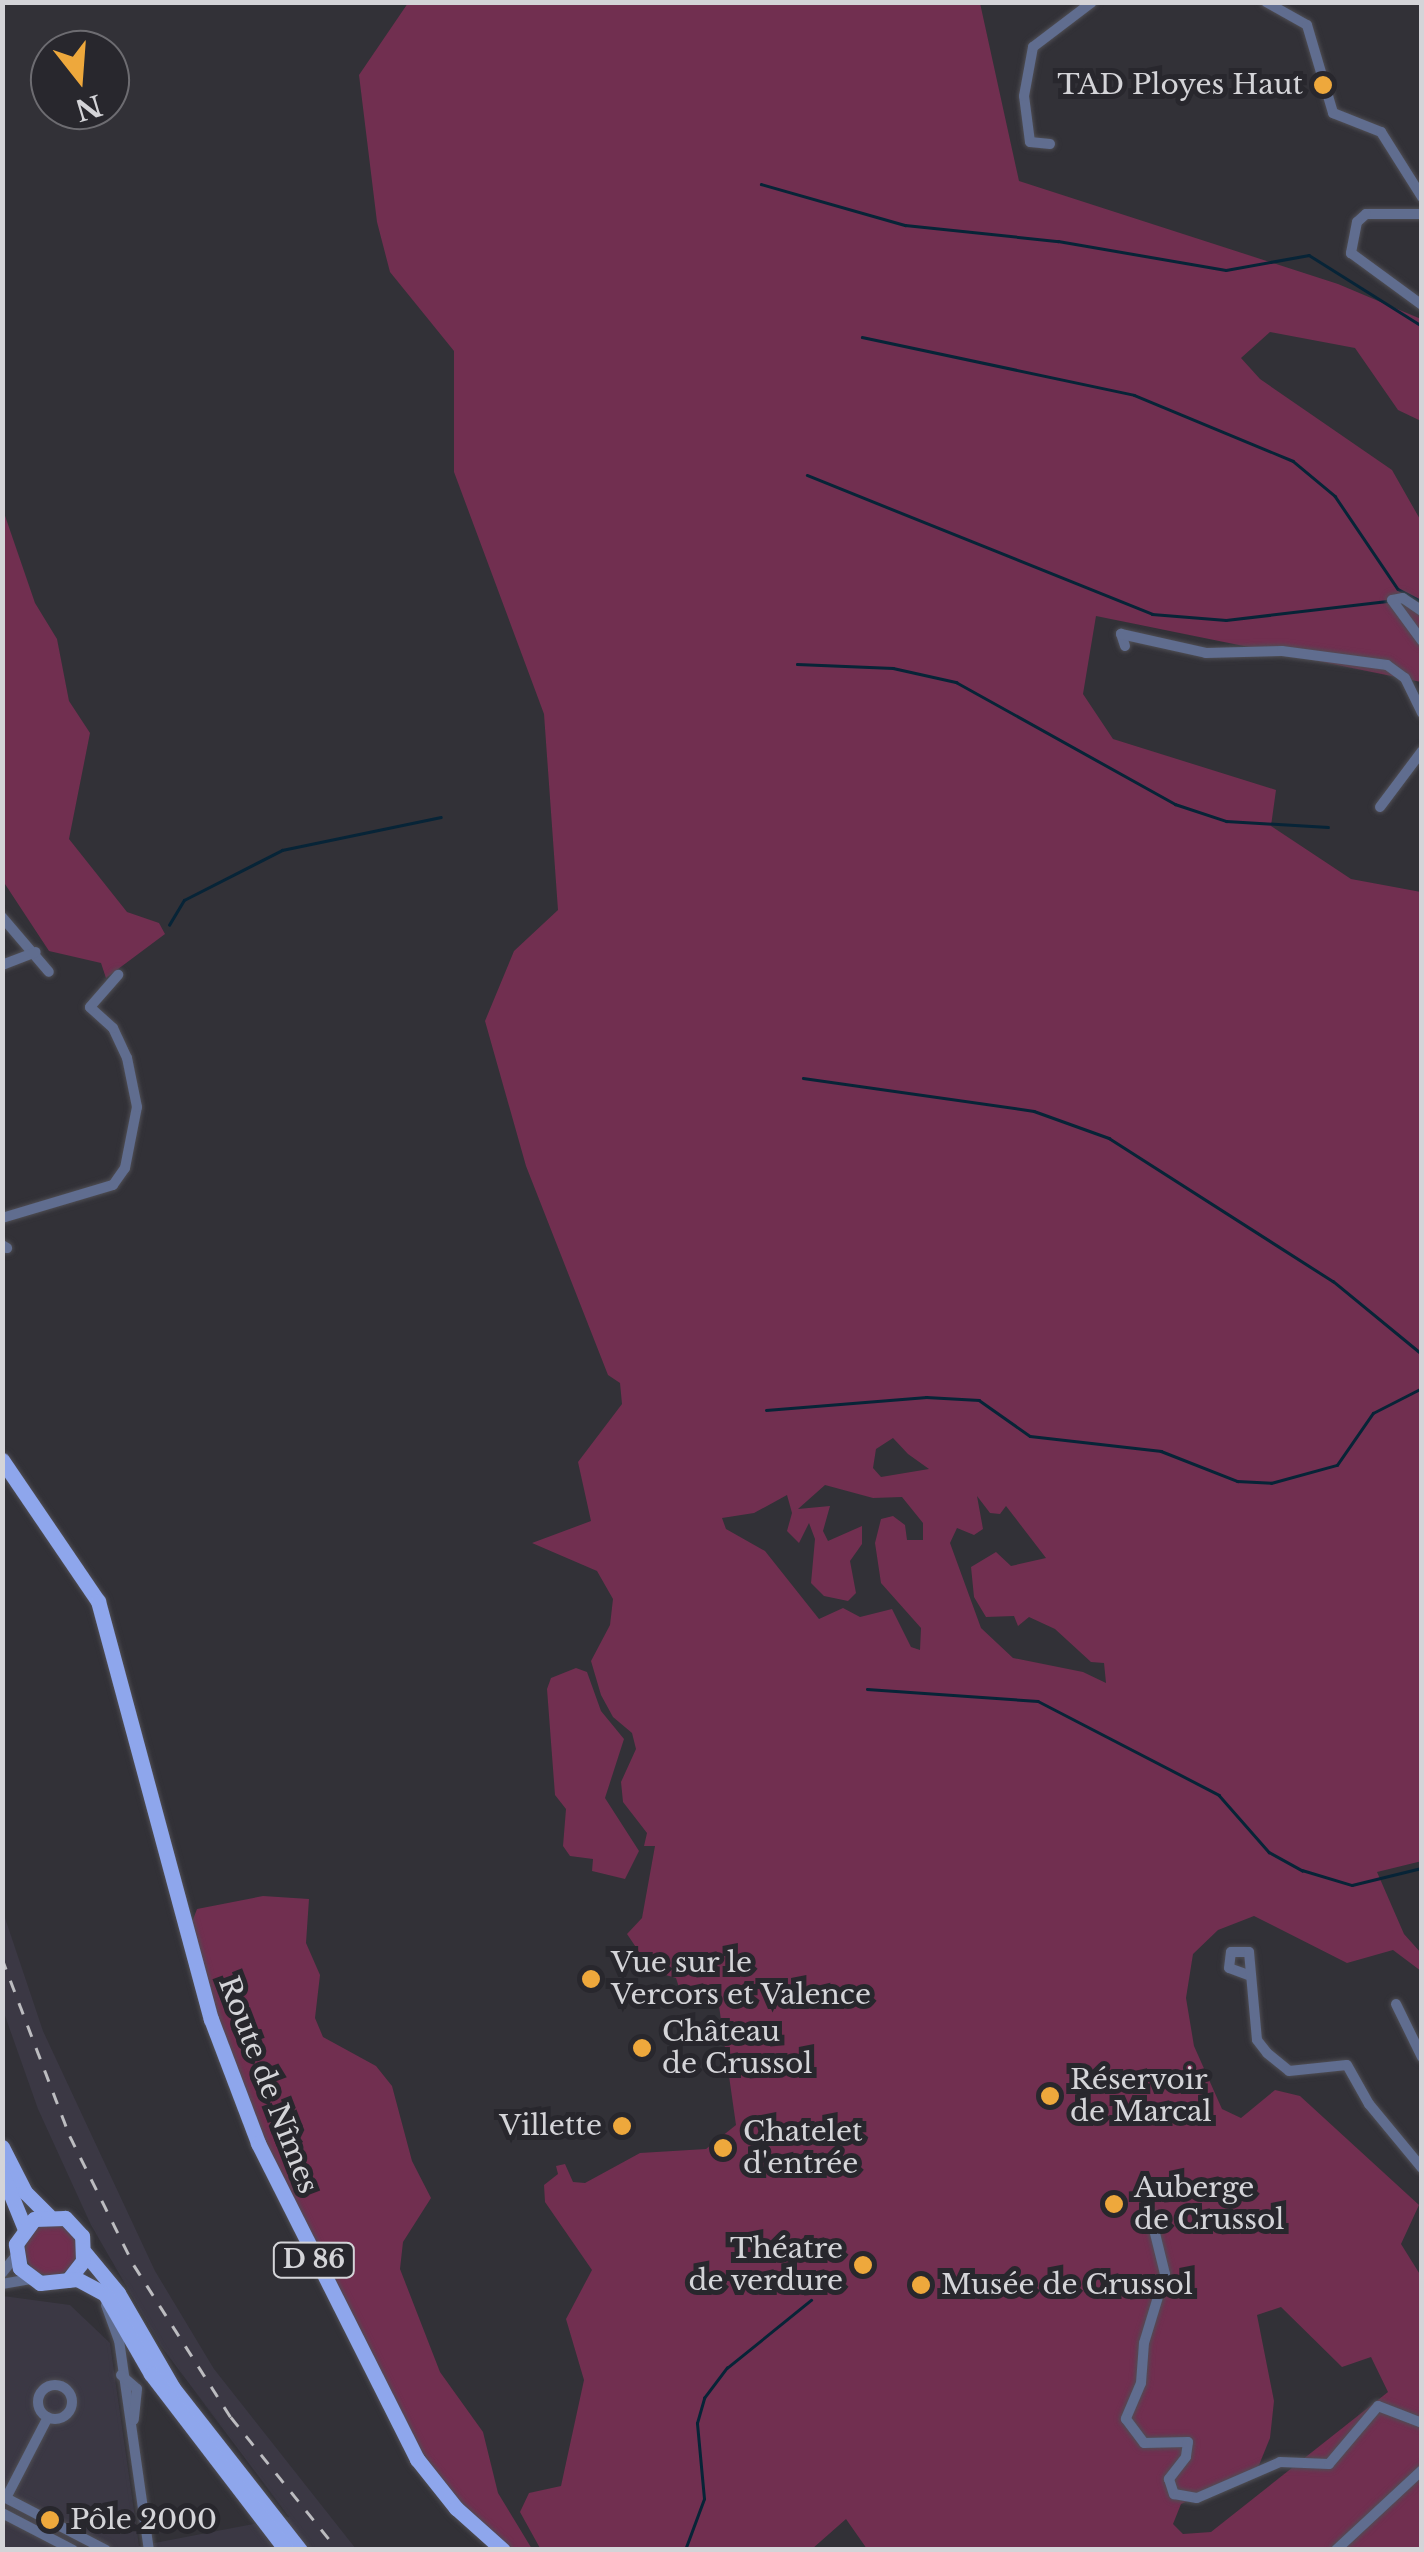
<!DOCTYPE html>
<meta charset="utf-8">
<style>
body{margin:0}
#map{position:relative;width:1424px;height:2552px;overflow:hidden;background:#323137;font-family:"Libre Baskerville",serif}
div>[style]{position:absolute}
.built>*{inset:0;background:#3b3844}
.green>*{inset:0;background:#712f50}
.round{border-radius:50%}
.stream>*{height:2.5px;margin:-1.25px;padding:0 1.25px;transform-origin:1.25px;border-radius:1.25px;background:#072437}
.roads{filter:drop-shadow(0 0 2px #4f4e54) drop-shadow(0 0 2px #4f4e54)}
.street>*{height:10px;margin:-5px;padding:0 5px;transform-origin:5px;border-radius:5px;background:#606d8f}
.street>.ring{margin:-5px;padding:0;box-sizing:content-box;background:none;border:10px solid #606d8f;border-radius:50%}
.primary>*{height:15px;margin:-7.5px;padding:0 7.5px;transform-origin:7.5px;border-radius:7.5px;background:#8ea6ec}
.rail>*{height:2.5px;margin-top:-1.25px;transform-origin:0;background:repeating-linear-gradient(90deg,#bcbcc0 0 12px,transparent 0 24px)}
.dots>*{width:28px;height:28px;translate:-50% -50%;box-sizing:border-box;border:5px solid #28272d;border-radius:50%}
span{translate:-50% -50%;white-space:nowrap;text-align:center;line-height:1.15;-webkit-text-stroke:10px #28272d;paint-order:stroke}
.shield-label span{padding:2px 8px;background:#28272d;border:2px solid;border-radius:8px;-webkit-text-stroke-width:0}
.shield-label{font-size:25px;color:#d4d4d8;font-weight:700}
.poi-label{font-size:28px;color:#d4d4d8}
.right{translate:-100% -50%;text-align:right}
.left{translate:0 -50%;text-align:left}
.street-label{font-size:28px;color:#d4d4d8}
.frame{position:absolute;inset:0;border:5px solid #d4d4d8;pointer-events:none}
.north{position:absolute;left:30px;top:30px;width:100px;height:100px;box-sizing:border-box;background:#28272d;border:2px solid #6d6c71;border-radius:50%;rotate:163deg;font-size:28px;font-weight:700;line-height:40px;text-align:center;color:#d4d4d8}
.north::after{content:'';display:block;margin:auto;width:35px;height:45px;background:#eea83c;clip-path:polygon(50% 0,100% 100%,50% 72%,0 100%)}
</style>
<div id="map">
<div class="built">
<i style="clip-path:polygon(2px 1909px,43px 2031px,155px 2271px,214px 2369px,356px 2549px,3px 2549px,3px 2296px,70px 2305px,110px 2343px,139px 2546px,289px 2517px,161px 2346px,91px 2225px,38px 2109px,3px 2010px)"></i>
</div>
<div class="green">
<i style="clip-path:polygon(evenodd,408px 3px,980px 3px,1019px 181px,1338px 284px,1421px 319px,1421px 421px,1398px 410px,1355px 348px,1270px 332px,1241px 358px,1260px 379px,1392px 470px,1421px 521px,1421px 682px,1096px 616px,1083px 694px,1113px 739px,1276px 790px,1271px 826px,1351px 879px,1421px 892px,1422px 1861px,1377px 1872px,1404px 1934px,1421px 1953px,1421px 1971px,1393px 1950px,1347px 1963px,1254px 1916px,1218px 1930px,1193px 1954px,1186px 1998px,1194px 2046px,1222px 2109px,1241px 2118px,1275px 2090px,1300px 2096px,1419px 2205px,1401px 2244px,1421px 2276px,1421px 2549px,867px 2549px,846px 2519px,812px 2549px,541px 2550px,520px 2512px,529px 2493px,561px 2486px,584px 2380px,566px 2319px,592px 2270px,545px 2202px,544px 2185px,558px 2174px,556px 2166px,565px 2164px,573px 2182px,585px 2183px,640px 2153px,706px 2149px,736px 2125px,719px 2006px,682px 1997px,676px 1978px,652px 1971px,627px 1934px,642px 1918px,655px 1846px,644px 1846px,647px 1833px,623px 1802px,621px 1782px,636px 1749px,632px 1733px,613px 1717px,601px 1695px,591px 1661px,610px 1625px,613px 1599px,597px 1571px,532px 1543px,591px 1521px,578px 1462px,622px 1404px,620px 1383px,608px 1375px,526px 1166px,485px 1021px,514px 951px,558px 910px,544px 714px,454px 472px,454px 351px,390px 272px,377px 222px,359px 75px,408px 3px,893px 1438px,908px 1454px,929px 1469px,881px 1477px,873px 1468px,876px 1449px,893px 1438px,408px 3px,825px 1485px,873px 1498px,902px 1497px,923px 1523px,923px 1540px,907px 1540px,905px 1525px,893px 1516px,881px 1519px,875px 1543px,881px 1583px,921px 1628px,920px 1650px,911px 1647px,892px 1609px,860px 1617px,843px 1608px,819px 1619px,765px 1551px,726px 1529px,722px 1518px,754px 1513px,787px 1495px,792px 1513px,787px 1531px,799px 1543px,809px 1523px,815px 1539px,811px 1583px,824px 1596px,848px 1601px,856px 1593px,850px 1561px,862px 1544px,862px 1526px,828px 1541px,823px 1531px,830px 1506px,798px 1509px,825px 1485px,408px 3px,977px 1496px,990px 1513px,1000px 1514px,1006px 1506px,1046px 1558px,1011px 1566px,996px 1552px,971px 1567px,974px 1597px,986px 1617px,1014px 1616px,1018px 1626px,1029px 1617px,1055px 1629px,1091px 1662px,1104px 1663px,1106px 1683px,1083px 1672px,1013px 1658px,981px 1628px,950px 1543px,957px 1528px,974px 1535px,983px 1529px,977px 1496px,408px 3px,1281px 2307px,1342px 2367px,1371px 2357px,1388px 2392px,1211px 2532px,1183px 2534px,1173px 2524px,1181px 2504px,1257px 2470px,1270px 2438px,1274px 2401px,1257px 2315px,1281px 2307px)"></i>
<i style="clip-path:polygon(2px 507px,35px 603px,57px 639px,69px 701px,90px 733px,69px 839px,127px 912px,159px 923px,165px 934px,106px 978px,101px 963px,49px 951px,3px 881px)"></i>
<i style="clip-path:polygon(576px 1668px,587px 1672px,601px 1711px,624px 1739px,605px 1798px,639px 1851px,625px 1879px,592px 1871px,593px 1859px,570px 1856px,563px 1846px,566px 1809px,555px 1795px,547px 1689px,551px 1678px)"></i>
<i style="clip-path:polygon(263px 1896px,309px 1899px,306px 1943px,320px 1975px,315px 2018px,323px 2037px,376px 2066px,392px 2086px,412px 2161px,431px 2198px,403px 2242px,400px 2269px,440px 2372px,483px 2432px,498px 2493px,532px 2549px,503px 2549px,417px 2459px,258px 2143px,187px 1935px,197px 1909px)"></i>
<i class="round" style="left:25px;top:2224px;width:52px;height:52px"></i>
</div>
<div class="stream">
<i style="left:1421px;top:2px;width:2px;rotate:63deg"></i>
<i style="left:761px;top:184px;width:150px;rotate:15.9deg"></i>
<i style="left:905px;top:225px;width:154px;rotate:6deg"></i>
<i style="left:1058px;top:241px;width:170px;rotate:9.8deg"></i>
<i style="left:1226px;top:270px;width:84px;rotate:-10.2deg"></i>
<i style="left:1309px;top:255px;width:133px;rotate:32.1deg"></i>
<i style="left:862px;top:337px;width:278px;rotate:12deg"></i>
<i style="left:1134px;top:395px;width:172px;rotate:22.5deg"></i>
<i style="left:1293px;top:461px;width:55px;rotate:39.8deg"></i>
<i style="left:1335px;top:496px;width:112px;rotate:55.9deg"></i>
<i style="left:1398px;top:589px;width:27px;rotate:28deg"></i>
<i style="left:807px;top:475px;width:372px;rotate:21.9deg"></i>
<i style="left:1152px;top:614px;width:74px;rotate:4.6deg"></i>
<i style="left:1226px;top:620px;width:162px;rotate:-6.7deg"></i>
<i style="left:797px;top:664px;width:96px;rotate:2.4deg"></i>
<i style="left:893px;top:668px;width:65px;rotate:12.5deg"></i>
<i style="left:956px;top:682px;width:251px;rotate:29.1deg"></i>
<i style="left:1175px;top:804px;width:54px;rotate:18.4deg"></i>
<i style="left:1226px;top:821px;width:102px;rotate:3.4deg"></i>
<i style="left:169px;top:925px;width:29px;rotate:-59deg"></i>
<i style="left:184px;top:900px;width:110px;rotate:-27deg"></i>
<i style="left:282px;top:850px;width:162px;rotate:-11.7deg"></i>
<i style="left:803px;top:1078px;width:233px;rotate:8.1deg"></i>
<i style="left:1034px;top:1111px;width:80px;rotate:19.8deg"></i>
<i style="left:1109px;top:1138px;width:266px;rotate:32.6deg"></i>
<i style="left:1333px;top:1281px;width:115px;rotate:39.4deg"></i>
<i style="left:766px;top:1410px;width:161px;rotate:-4.6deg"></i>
<i style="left:926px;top:1397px;width:53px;rotate:3.2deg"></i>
<i style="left:979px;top:1400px;width:62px;rotate:35.2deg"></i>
<i style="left:1030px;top:1436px;width:132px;rotate:6.5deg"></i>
<i style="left:1161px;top:1451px;width:82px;rotate:21.5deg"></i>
<i style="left:1237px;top:1481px;width:34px;rotate:3deg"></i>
<i style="left:1271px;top:1483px;width:68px;rotate:-15.3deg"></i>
<i style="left:1337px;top:1465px;width:63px;rotate:-55.3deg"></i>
<i style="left:1373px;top:1413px;width:55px;rotate:-27deg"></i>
<i style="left:867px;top:1689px;width:171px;rotate:4deg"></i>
<i style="left:1038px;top:1701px;width:204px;rotate:27.4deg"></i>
<i style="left:1219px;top:1795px;width:76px;rotate:48.7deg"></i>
<i style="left:1269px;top:1852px;width:38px;rotate:29deg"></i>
<i style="left:1302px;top:1870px;width:52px;rotate:16.7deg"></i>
<i style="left:1352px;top:1885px;width:72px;rotate:-13.7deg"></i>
<i style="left:685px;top:2550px;width:54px;rotate:-69.6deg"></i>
<i style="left:704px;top:2499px;width:76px;rotate:-95.3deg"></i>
<i style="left:697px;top:2423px;width:26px;rotate:-74deg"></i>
<i style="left:704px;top:2398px;width:38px;rotate:-53deg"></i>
<i style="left:727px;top:2368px;width:108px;rotate:-39deg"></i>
</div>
<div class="roads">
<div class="street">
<i style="left:1266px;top:2px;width:47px;rotate:29.3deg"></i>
<i style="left:1307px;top:25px;width:92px;rotate:73.5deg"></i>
<i style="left:1333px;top:113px;width:52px;rotate:21.6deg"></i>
<i style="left:1381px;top:132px;width:77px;rotate:57.8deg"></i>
<i style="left:1050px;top:144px;width:20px;rotate:-174deg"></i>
<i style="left:1030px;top:142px;width:46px;rotate:-97.4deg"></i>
<i style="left:1024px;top:96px;width:50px;rotate:-79.6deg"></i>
<i style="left:1033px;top:47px;width:74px;rotate:-37.3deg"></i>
<i style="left:1422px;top:214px;width:56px;rotate:180deg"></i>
<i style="left:1366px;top:214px;width:12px;rotate:138deg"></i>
<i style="left:1357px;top:222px;width:32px;rotate:101deg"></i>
<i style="left:1351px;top:253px;width:88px;rotate:36.2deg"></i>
<i style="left:1422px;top:611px;width:23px;rotate:-146deg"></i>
<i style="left:1403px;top:598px;width:11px;rotate:170deg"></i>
<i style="left:1392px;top:600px;width:51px;rotate:53.8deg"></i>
<i style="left:1125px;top:646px;width:13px;rotate:-108deg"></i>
<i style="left:1121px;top:634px;width:87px;rotate:12.6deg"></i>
<i style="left:1206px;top:653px;width:76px;rotate:-1.5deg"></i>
<i style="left:1282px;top:651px;width:106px;rotate:7.6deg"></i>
<i style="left:1387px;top:665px;width:22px;rotate:36deg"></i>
<i style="left:1405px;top:678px;width:39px;rotate:64deg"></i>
<i style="left:1380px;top:807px;width:70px;rotate:-53.1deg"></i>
<i style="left:2px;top:917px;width:72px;rotate:49.5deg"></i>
<i style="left:2px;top:965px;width:36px;rotate:-21deg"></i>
<i style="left:2px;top:1218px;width:116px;rotate:-16.6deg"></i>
<i style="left:113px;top:1185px;width:21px;rotate:-55deg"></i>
<i style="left:125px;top:1168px;width:62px;rotate:-78.9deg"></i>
<i style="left:137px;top:1107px;width:50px;rotate:-101.5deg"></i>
<i style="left:127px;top:1058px;width:33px;rotate:-115deg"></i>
<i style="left:113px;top:1028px;width:31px;rotate:-138deg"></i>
<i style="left:90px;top:1007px;width:43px;rotate:-48.8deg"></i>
<i style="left:2px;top:1245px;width:6px;rotate:31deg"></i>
<i style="left:1251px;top:1976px;width:23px;rotate:-160deg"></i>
<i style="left:1229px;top:1968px;width:16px;rotate:-83deg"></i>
<i style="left:1231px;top:1952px;width:18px"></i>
<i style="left:1249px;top:1952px;width:88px;rotate:84.8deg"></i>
<i style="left:1257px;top:2040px;width:16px;rotate:52deg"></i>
<i style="left:1267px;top:2053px;width:28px;rotate:39deg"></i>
<i style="left:1289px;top:2071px;width:58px;rotate:-5.9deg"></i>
<i style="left:1347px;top:2065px;width:45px;rotate:60.6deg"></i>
<i style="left:1369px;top:2104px;width:83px;rotate:50.4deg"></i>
<i style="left:1396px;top:2004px;width:59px;rotate:63.9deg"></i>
<i style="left:1150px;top:2213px;width:63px;rotate:76.2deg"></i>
<i style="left:1165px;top:2274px;width:72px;rotate:106.9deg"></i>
<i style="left:1144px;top:2343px;width:40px;rotate:94.3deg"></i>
<i style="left:1141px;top:2383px;width:39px;rotate:113deg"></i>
<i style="left:1126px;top:2419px;width:30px;rotate:53deg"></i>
<i style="left:1144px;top:2443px;width:44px;rotate:-1.3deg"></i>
<i style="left:1188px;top:2442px;width:15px;rotate:98deg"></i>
<i style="left:1186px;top:2457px;width:28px;rotate:128deg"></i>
<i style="left:1169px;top:2479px;width:16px;rotate:72deg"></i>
<i style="left:1174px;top:2494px;width:23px;rotate:10deg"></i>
<i style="left:1197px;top:2498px;width:90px;rotate:-23.4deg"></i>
<i style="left:1280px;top:2462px;width:49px;rotate:2.3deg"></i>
<i style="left:1329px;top:2464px;width:76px;rotate:-49.8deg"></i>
<i style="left:1378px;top:2406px;width:47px;rotate:21.1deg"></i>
<i style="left:2px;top:2273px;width:22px;rotate:-51deg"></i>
<i style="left:2px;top:2284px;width:29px;rotate:-10deg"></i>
<i style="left:106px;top:2305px;width:37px;rotate:70deg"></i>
<i style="left:119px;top:2340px;width:212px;rotate:81.9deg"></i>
<i style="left:121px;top:2375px;width:21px;rotate:41deg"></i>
<i style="left:137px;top:2389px;width:31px;rotate:96deg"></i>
<i class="ring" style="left:38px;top:2385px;width:24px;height:24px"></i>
<i style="left:2px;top:2496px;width:117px;rotate:27.4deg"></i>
<i style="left:6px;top:2498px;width:91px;rotate:-62.6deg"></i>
<i style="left:2px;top:2513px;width:80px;rotate:27.5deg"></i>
<i style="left:1336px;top:2550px;width:117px;rotate:-42.9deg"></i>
</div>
<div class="primary">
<i style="left:2px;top:1460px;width:171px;rotate:55.8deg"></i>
<i style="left:98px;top:1601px;width:433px;rotate:74.9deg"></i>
<i style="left:211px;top:2019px;width:133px;rotate:69.2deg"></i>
<i style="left:258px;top:2143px;width:354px;rotate:63.3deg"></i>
<i style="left:417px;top:2459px;width:63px;rotate:51.5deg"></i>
<i style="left:456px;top:2508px;width:63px;rotate:41.8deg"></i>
<i style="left:2px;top:2147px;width:51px;rotate:62.9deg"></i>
<i style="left:25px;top:2192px;width:33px;rotate:45deg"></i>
<i style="left:2px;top:2173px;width:58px;rotate:67.8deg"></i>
<i style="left:85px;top:2253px;width:52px;rotate:50.5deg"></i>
<i style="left:118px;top:2293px;width:110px;rotate:59.9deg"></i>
<i style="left:173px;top:2388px;width:206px;rotate:51.9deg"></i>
<i style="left:68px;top:2280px;width:24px;rotate:-52deg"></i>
<i style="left:83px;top:2261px;width:25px;rotate:-92deg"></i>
<i style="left:82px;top:2236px;width:25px;rotate:-133deg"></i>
<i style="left:65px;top:2218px;width:31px;rotate:178deg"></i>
<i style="left:34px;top:2219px;width:31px;rotate:126deg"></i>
<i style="left:16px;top:2244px;width:24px;rotate:81deg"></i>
<i style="left:20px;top:2268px;width:25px;rotate:37deg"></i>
<i style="left:40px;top:2283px;width:37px;rotate:-6deg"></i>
<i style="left:77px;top:2279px;width:32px;rotate:28deg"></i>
<i style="left:105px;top:2294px;width:92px;rotate:60.1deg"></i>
<i style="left:151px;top:2374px;width:222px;rotate:52.5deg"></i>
</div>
</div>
<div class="rail">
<i style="left:2px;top:1958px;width:191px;rotate:69.1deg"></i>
<i style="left:70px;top:2136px;width:144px;rotate:63.6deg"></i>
<i style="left:134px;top:2265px;width:180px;rotate:57.5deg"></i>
<i style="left:231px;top:2417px;width:171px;rotate:51.2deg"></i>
</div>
<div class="dots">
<i style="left:1323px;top:85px;background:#eea83c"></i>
<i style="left:591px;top:1979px;background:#eea83c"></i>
<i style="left:642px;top:2048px;background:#eea83c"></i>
<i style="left:1050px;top:2096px;background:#eea83c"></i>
<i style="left:622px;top:2126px;background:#eea83c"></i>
<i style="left:723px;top:2148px;background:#eea83c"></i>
<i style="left:1114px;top:2204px;background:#eea83c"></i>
<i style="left:863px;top:2265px;background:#eea83c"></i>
<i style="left:921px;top:2285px;background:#eea83c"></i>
<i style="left:50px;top:2520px;background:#eea83c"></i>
</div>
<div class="shield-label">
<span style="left:314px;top:2260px">D 86</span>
</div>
<div class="poi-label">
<span class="right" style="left:1303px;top:85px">TAD Ployes Haut</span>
<span class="left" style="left:611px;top:1979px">Vue sur le<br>Vercors et Valence</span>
<span class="left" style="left:662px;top:2048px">Château<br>de Crussol</span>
<span class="left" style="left:1070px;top:2096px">Réservoir<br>de Marcal</span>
<span class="right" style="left:602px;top:2126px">Villette</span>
<span class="left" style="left:743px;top:2148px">Chatelet<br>d'entrée</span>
<span class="left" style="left:1134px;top:2204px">Auberge<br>de Crussol</span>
<span class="right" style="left:843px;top:2265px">Théatre<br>de verdure</span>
<span class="left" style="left:941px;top:2285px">Musée de Crussol</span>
<span class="left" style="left:70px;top:2520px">Pôle 2000</span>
</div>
<div class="street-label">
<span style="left:268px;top:2085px;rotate:69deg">Route de Nîmes</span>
</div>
<div class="frame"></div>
<div class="north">N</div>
</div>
